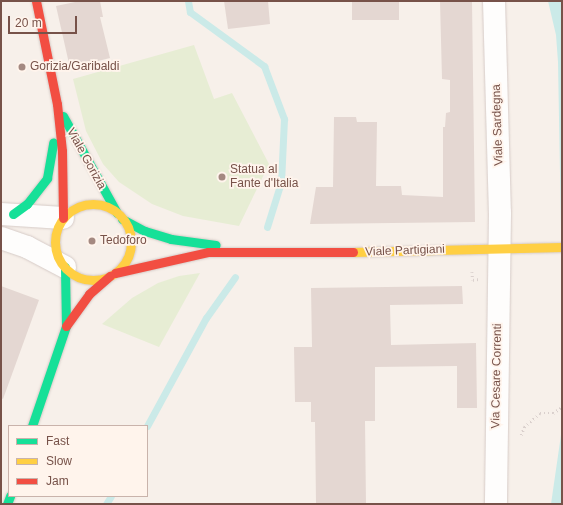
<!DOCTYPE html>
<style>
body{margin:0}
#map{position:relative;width:563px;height:505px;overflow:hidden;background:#f7f0ea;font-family:Helvetica,sans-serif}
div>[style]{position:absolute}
.green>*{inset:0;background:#e7edd4}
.water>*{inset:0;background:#cbeae8}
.stream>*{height:7px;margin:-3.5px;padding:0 3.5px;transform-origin:3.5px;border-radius:3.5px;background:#cbeae8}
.building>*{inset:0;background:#e4d7d2;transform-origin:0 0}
.path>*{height:2.5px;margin-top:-1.25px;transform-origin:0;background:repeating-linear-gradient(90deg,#dad0cd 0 1px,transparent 0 4px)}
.roads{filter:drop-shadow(0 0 1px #d6cbc7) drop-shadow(0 0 1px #d6cbc7)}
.street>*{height:22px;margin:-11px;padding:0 11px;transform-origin:11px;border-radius:11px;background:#fefdfc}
.fast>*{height:9px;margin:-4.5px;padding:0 4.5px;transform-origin:4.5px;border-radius:4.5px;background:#16e098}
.slow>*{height:9px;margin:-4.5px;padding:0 4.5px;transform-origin:4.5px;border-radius:4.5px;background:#ffcf43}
.slow>.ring{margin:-4.5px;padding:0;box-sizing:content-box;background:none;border:9px solid #ffcf43;border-radius:50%}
.jam>*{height:9px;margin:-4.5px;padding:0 4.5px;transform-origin:4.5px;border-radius:4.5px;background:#f24e42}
.dots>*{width:11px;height:11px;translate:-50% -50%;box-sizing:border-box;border:2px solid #fff4ec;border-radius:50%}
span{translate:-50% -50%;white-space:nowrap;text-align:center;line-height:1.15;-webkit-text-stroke:3.5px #fff4ec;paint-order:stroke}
.poi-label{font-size:12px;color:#775249}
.left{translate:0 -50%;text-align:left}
.street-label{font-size:12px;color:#775249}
.frame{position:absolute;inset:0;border:2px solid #775249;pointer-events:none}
.legend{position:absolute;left:8px;top:425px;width:140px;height:72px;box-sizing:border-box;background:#fff4ec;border:1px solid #c9b3ab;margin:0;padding:5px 7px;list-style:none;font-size:12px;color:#775249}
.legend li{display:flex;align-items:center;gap:8px;height:20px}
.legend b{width:20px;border:1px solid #c9b3ab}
.scale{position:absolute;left:8px;top:16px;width:69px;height:18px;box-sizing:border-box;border:2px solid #775249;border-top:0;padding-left:5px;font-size:12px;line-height:14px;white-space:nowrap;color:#775249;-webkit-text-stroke:3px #fff4ec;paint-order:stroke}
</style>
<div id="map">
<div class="green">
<i style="clip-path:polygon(194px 45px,214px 99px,232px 93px,269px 164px,239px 226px,183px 216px,152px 204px,119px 182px,103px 164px,86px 131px,73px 79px)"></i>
<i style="clip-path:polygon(200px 273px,159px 347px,102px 324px,132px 298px,158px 283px,179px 276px)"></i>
</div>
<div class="water">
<i style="clip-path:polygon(548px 1px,562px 1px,562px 286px,558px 62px,556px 35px)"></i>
<i style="clip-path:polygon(562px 428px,562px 504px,551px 504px)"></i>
</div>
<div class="stream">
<i style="left:188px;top:1px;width:11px;rotate:80deg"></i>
<i style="left:190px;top:12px;width:92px;rotate:36.1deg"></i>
<i style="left:264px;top:66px;width:57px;rotate:69.3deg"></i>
<i style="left:284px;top:119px;width:63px;rotate:92.7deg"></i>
<i style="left:281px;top:182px;width:47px;rotate:107.3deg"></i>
<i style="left:147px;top:426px;width:123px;rotate:-61.4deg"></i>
<i style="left:206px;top:318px;width:50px;rotate:-54.7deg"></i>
<i style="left:106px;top:504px;width:9px;rotate:-58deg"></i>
</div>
<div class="building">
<i style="clip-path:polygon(80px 1px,100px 1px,103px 17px,100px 17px,110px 58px,70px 68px,56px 6px)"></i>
<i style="clip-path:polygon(224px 1px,268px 1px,270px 24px,228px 29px)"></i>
<i style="left:352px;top:1px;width:47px;height:19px"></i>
<i style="clip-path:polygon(440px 1px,472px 1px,475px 222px,310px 224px,316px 187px,333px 187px,334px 117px,356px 117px,357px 122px,377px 122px,376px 186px,401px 186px,402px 195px,443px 197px,443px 127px,445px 127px,446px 113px,450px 112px,450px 80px,442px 79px)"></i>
<i style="clip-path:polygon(1px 286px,39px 300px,3px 399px,1px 398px)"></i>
<i style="clip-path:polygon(462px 286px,463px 304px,390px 305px,391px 345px,476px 343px,477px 408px,457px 408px,457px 366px,375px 367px,375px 421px,365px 421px,366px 504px,316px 504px,315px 422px,311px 422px,311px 402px,295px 402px,294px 347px,312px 347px,311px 288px)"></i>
</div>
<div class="path">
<i style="left:472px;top:272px;width:8px;rotate:83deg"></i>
<i style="left:473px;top:280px;width:5px;rotate:-11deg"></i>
<i style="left:521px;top:435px;width:9px;rotate:-69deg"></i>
<i style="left:524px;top:427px;width:21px;rotate:-41deg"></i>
<i style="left:540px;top:413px;width:13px"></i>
<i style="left:553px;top:413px;width:11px;rotate:-34deg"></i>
</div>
<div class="roads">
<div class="street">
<i style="left:494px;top:1px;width:212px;rotate:88.4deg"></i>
<i style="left:500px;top:213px;width:291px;rotate:90.8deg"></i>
<i style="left:1px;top:214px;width:62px;rotate:3.7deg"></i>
<i style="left:1px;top:238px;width:28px;rotate:19deg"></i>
<i style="left:27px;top:247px;width:43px;rotate:27.8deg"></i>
</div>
<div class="fast">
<i style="left:63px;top:116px;width:111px;rotate:60.9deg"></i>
<i style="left:13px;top:214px;width:17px;rotate:-36deg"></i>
<i style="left:27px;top:204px;width:33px;rotate:-52deg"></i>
<i style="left:47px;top:178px;width:36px;rotate:-80deg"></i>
<i style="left:122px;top:219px;width:26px;rotate:28deg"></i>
<i style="left:145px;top:231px;width:27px;rotate:17deg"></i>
<i style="left:171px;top:239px;width:45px;rotate:7.6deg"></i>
<i style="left:32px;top:426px;width:106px;rotate:-71.2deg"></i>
<i style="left:66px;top:326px;width:59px;rotate:-91deg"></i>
<i style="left:7px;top:504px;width:9px;rotate:-69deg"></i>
</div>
<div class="slow">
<i class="ring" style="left:55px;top:204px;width:67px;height:67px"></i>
<i style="left:353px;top:252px;width:209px;rotate:-1.4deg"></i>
</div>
<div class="jam">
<i style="left:36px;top:1px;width:105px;rotate:78.5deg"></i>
<i style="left:57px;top:104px;width:47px;rotate:83.9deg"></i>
<i style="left:62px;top:151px;width:67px;rotate:89.1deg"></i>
<i style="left:115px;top:273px;width:95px;rotate:-12.7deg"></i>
<i style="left:208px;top:252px;width:145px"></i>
<i style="left:66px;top:326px;width:39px;rotate:-54deg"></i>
<i style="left:89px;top:294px;width:28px;rotate:-41deg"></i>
</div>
</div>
<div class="dots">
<i style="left:22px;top:67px;background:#a48981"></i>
<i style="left:222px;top:177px;background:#a48981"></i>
<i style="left:92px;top:241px;background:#a48981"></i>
</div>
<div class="poi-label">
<span class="left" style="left:30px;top:67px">Gorizia/Garibaldi</span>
<span class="left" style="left:230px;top:177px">Statua al<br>Fante d'Italia</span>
<span class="left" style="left:100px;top:241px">Tedoforo</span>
</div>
<div class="street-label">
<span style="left:498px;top:125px;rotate:-92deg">Viale Sardegna</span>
<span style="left:86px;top:159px;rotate:61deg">Viale Gorizia</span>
<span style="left:405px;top:251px;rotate:-2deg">Viale Partigiani</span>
<span style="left:497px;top:376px;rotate:-89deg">Via Cesare Correnti</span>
</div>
<div class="frame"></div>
<ul class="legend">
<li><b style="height:5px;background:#16e098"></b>Fast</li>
<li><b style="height:5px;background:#ffcf43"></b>Slow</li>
<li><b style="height:5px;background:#f24e42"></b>Jam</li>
</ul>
<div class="scale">20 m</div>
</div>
